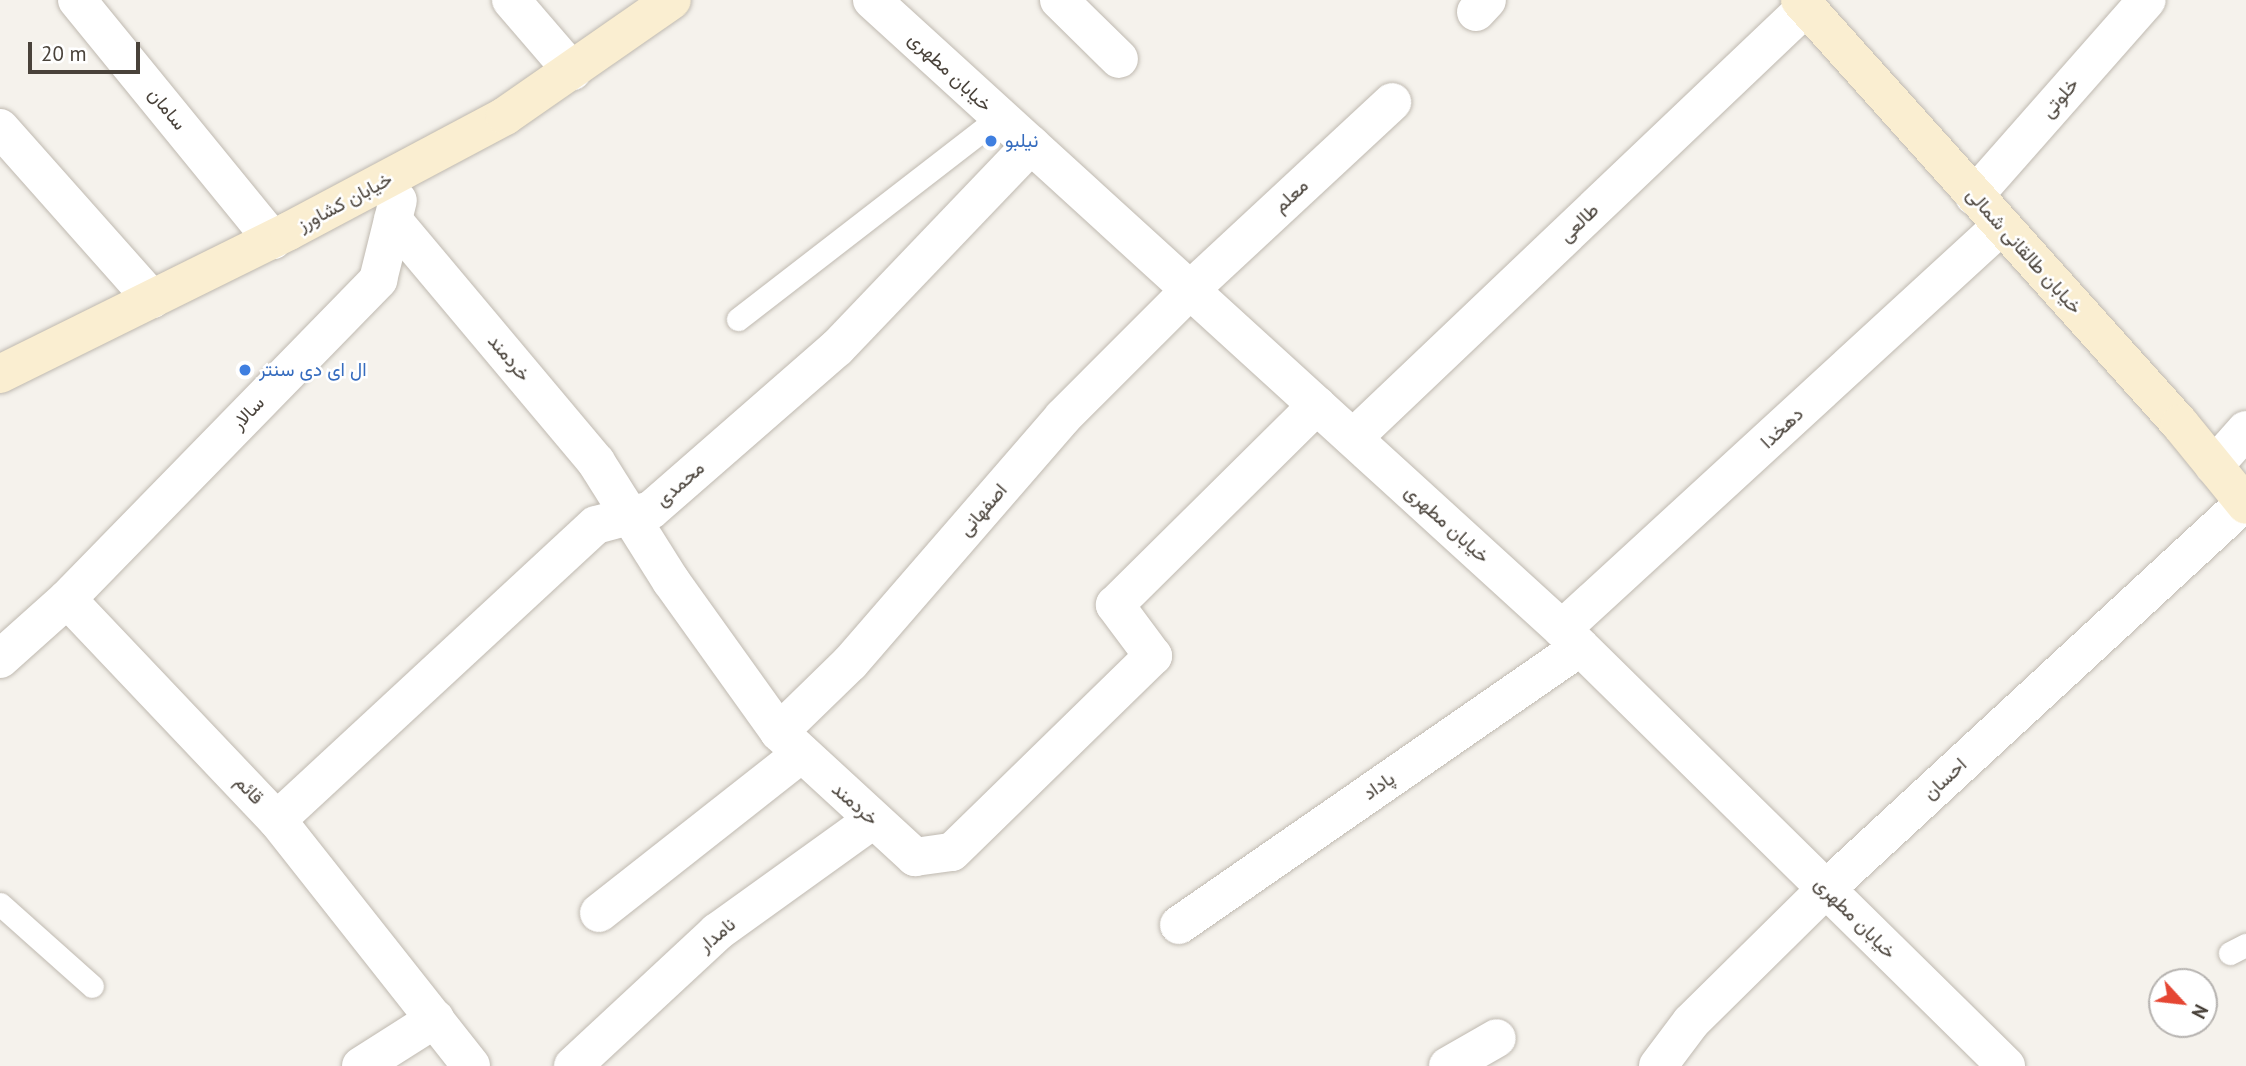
<!DOCTYPE html>
<meta charset="utf-8">
<style>
body{margin:0}
#map{position:relative;width:2246px;height:1066px;overflow:hidden;background:#f5f2ec;font-family:"PT Sans",Vazirmatn,sans-serif}
div>[style]{position:absolute}
.roads{filter:drop-shadow(0 0 2px #bfb9b0) drop-shadow(0 0 2px #bfb9b0)}
.lane>*{height:23px;margin:-11.5px;padding:0 11.5px;transform-origin:11.5px;border-radius:11.5px;background:#fff}
.street>*{height:38px;margin:-19px;padding:0 19px;transform-origin:19px;border-radius:19px;background:#fff}
.secondary>*{height:38px;margin:-19px;padding:0 19px;transform-origin:19px;border-radius:19px;background:#faeed1}
.dots>*{width:19px;height:19px;translate:-50% -50%;box-sizing:border-box;border:4px solid #fff;border-radius:50%}
span{translate:-50% -50%;white-space:nowrap;text-align:center;line-height:1.15;-webkit-text-stroke:5px #fff;paint-order:stroke}
.street-label{font-size:19px;color:#49423a}
.shop-label{font-size:19px;color:#366cbe}
.left{translate:0 -50%;text-align:left}
.north{position:absolute;left:2148px;top:968px;width:70px;height:70px;box-sizing:border-box;background:#fff;border:2px solid #b6b3b0;border-radius:50%;rotate:117deg;font-size:19px;font-weight:700;line-height:28px;text-align:center;color:#49423a}
.north::after{content:'';display:block;margin:auto;width:24px;height:32px;background:#e54633;clip-path:polygon(50% 0,100% 100%,50% 72%,0 100%)}
.scale{position:absolute;left:28px;top:42px;width:112px;height:32px;box-sizing:border-box;border:4px solid #49423a;border-top:0;padding-left:9px;font-size:21px;line-height:24px;white-space:nowrap;color:#49423a;-webkit-text-stroke:5px #fff;paint-order:stroke}
</style>
<div id="map">
<div class="roads">
<div class="lane">
<i style="left:738px;top:319px;width:330px;rotate:-37.7deg"></i>
<i style="left:0;top:904px;width:123px;rotate:41.7deg"></i>
<i style="left:2230px;top:953px;width:18px;rotate:-27deg"></i>
</div>
<div class="street">
<i style="left:77px;top:0;width:310px;rotate:50.8deg"></i>
<i style="left:511px;top:0;width:94px;rotate:49.3deg"></i>
<i style="left:872px;top:0;width:934px;rotate:42.35deg"></i>
<i style="left:1562px;top:629px;width:623px;rotate:44.54deg"></i>
<i style="left:1059px;top:0;width:84px;rotate:44.5deg"></i>
<i style="left:1476px;top:12px;width:16px;rotate:-47deg"></i>
<i style="left:0;top:128px;width:229px;rotate:48.4deg"></i>
<i style="left:1974px;top:196px;width:261px;rotate:-48.6deg"></i>
<i style="left:393px;top:220px;width:316px;rotate:50deg"></i>
<i style="left:596px;top:462px;width:141px;rotate:57.8deg"></i>
<i style="left:671px;top:581px;width:186px;rotate:54.4deg"></i>
<i style="left:779px;top:732px;width:185px;rotate:42.6deg"></i>
<i style="left:915px;top:857px;width:37px;rotate:-8deg"></i>
<i style="left:952px;top:852px;width:281px;rotate:-44.3deg"></i>
<i style="left:1153px;top:656px;width:64px;rotate:-126.7deg"></i>
<i style="left:1115px;top:605px;width:284px;rotate:-44.7deg"></i>
<i style="left:1353px;top:438px;width:625px;rotate:-43.57deg"></i>
<i style="left:2214px;top:466px;width:48px;rotate:-48.4deg"></i>
<i style="left:67px;top:599px;width:305px;rotate:46.5deg"></i>
<i style="left:277px;top:820px;width:313px;rotate:51.7deg"></i>
<i style="left:1562px;top:629px;width:596px;rotate:-42.55deg"></i>
<i style="left:0;top:659px;width:90px;rotate:-41.8deg"></i>
<i style="left:67px;top:599px;width:446px;rotate:-45.7deg"></i>
<i style="left:378px;top:280px;width:82px;rotate:-76deg"></i>
<i style="left:779px;top:732px;width:99px;rotate:-44.2deg"></i>
<i style="left:850px;top:663px;width:325px;rotate:-49.1deg"></i>
<i style="left:1063px;top:417px;width:180px;rotate:-45deg"></i>
<i style="left:1190px;top:290px;width:276px;rotate:-42.9deg"></i>
<i style="left:277px;top:820px;width:434px;rotate:-42.8deg"></i>
<i style="left:596px;top:525px;width:57px;rotate:-15.3deg"></i>
<i style="left:651px;top:510px;width:247px;rotate:-41.1deg"></i>
<i style="left:837px;top:348px;width:281px;rotate:-46.3deg"></i>
<i style="left:599px;top:913px;width:256px;rotate:-38.2deg"></i>
<i style="left:1179px;top:925px;width:488px;rotate:-34.7deg"></i>
<i style="left:361px;top:1066px;width:88px;rotate:-32.4deg"></i>
<i style="left:573px;top:1066px;width:197px;rotate:-42.9deg"></i>
<i style="left:717px;top:932px;width:192px;rotate:-35.7deg"></i>
<i style="left:1448px;top:1066px;width:56px;rotate:-29.7deg"></i>
<i style="left:1658px;top:1066px;width:55px;rotate:-53.1deg"></i>
<i style="left:1691px;top:1022px;width:190px;rotate:-44.6deg"></i>
<i style="left:1826px;top:889px;width:569px;rotate:-42.72deg"></i>
</div>
<div class="secondary">
<i style="left:1800px;top:0;width:569px;rotate:48.13deg"></i>
<i style="left:2180px;top:424px;width:104px;rotate:50.8deg"></i>
<i style="left:0;top:374px;width:322px;rotate:-26.3deg"></i>
<i style="left:289px;top:231px;width:245px;rotate:-28deg"></i>
<i style="left:505px;top:116px;width:203px;rotate:-34.8deg"></i>
</div>
</div>
<div class="dots">
<i style="left:991px;top:141px;background:#3f7fe0"></i>
<i style="left:245px;top:370px;background:#3f7fe0"></i>
</div>
<div class="street-label">
<span style="left:950px;top:72px;rotate:43deg">خیابان مطهری</span>
<span style="left:2060px;top:98px;rotate:-49deg">خلوتی</span>
<span style="left:167px;top:109px;rotate:51deg">سامان</span>
<span style="left:1291px;top:196px;rotate:-43deg">معلم</span>
<span style="left:345px;top:202px;rotate:-28deg">خیابان کشاورز</span>
<span style="left:1579px;top:223px;rotate:-44deg">طالعی</span>
<span style="left:2024px;top:251px;rotate:48deg">خیابان طالقانی شمالی</span>
<span style="left:509px;top:358px;rotate:50deg">خردمند</span>
<span style="left:248px;top:413px;rotate:-46deg">سالار</span>
<span style="left:1782px;top:428px;rotate:-43deg">دهخدا</span>
<span style="left:680px;top:484px;rotate:-41deg">محمدی</span>
<span style="left:983px;top:510px;rotate:-49deg">اصفهانی</span>
<span style="left:1447px;top:524px;rotate:42deg">خیابان مطهری</span>
<span style="left:1945px;top:779px;rotate:-43deg">احسان</span>
<span style="left:1379px;top:786px;rotate:-35deg">پاداد</span>
<span style="left:249px;top:790px;rotate:46deg">قائم</span>
<span style="left:855px;top:804px;rotate:41deg">خردمند</span>
<span style="left:1855px;top:918px;rotate:45deg">خیابان مطهری</span>
<span style="left:717px;top:935px;rotate:-40deg">نامدار</span>
</div>
<div class="shop-label">
<span class="left" style="left:1005px;top:141px">نیلبو</span>
<span class="left" style="left:259px;top:370px">ال ای دی سنتر</span>
</div>
<div class="north">N</div>
<div class="scale">20 m</div>
</div>
